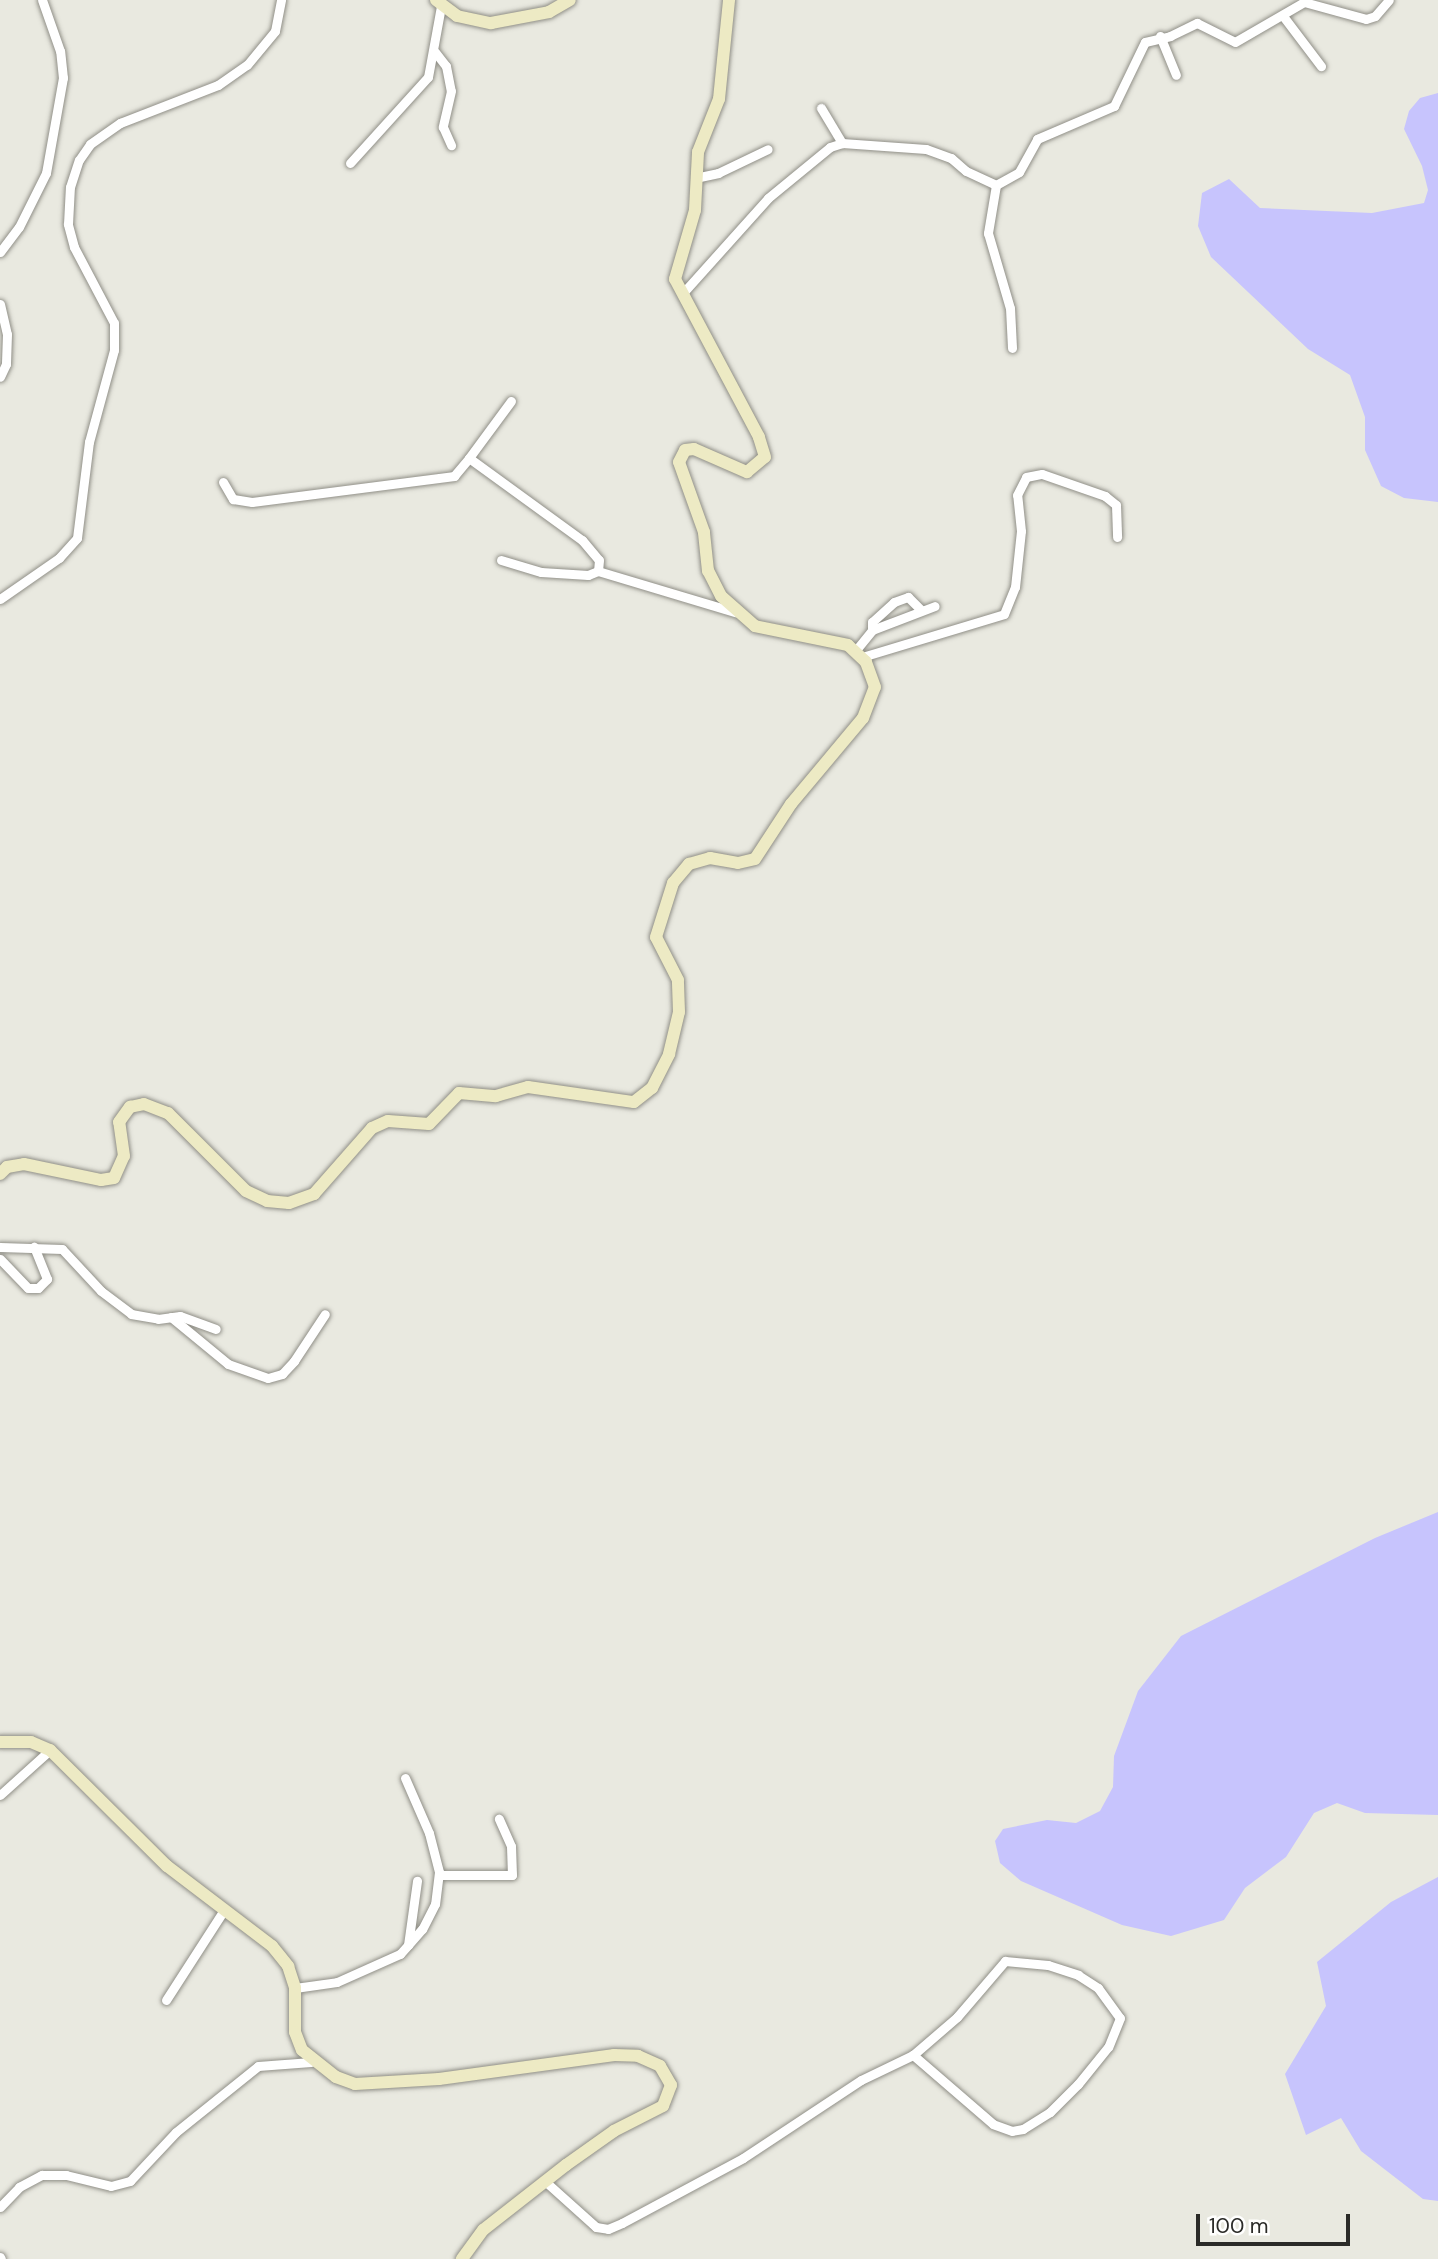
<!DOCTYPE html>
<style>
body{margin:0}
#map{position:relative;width:1438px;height:2259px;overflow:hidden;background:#e9e9e0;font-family:"DM Sans",sans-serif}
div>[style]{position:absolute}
.green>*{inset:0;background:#c7c4fd}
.roads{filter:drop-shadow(0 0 2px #908f87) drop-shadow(0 0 2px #908f87)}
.minor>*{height:9px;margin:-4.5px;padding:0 4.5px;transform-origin:4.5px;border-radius:4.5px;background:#fff}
.secondary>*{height:12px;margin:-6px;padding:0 6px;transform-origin:6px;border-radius:6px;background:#edeac4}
span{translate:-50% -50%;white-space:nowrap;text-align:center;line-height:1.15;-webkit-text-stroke:7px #fffffe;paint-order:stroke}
.scale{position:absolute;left:1196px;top:2214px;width:154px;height:32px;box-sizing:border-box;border:4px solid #2b2b28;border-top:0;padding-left:9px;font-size:21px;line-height:24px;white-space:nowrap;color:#2b2b28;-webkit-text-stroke:5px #fffffe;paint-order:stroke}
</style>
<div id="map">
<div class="green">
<i style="clip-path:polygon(1438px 93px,1438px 502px,1404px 498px,1381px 486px,1365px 450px,1365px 417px,1350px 375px,1308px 349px,1211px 257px,1198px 226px,1202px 193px,1229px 179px,1260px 208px,1372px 213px,1424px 203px,1428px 190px,1422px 166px,1404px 129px,1409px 111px,1420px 98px)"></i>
<i style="clip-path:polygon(1438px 1512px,1438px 1815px,1365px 1813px,1337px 1803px,1314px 1813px,1286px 1857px,1245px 1888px,1224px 1920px,1171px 1936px,1122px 1925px,1021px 1881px,1000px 1863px,995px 1841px,1003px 1829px,1047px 1820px,1076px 1823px,1100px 1811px,1113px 1787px,1114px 1756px,1138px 1691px,1181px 1636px,1375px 1538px)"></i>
<i style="clip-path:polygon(1438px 1877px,1438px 2201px,1423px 2199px,1361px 2151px,1341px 2118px,1306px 2135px,1285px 2074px,1326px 2006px,1317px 1962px,1391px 1902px)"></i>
</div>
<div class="roads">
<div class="minor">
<i style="left:1283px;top:16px;width:63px;rotate:52.8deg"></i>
<i style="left:1160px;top:36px;width:42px;rotate:67.7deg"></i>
<i style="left:435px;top:52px;width:18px;rotate:52deg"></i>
<i style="left:446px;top:66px;width:25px;rotate:79deg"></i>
<i style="left:451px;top:91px;width:37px;rotate:103deg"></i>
<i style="left:443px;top:127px;width:20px;rotate:66deg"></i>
<i style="left:821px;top:108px;width:41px;rotate:59deg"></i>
<i style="left:350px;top:163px;width:116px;rotate:-47.8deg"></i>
<i style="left:428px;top:77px;width:72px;rotate:-79.6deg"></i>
<i style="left:695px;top:178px;width:24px;rotate:-12deg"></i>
<i style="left:718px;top:173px;width:55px;rotate:-25.6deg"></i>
<i style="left:996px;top:185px;width:49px;rotate:99.5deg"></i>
<i style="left:988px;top:233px;width:78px;rotate:73.7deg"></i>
<i style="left:1010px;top:308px;width:40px;rotate:87.1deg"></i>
<i style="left:0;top:252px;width:31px;rotate:-53deg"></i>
<i style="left:19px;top:227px;width:60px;rotate:-63.4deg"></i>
<i style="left:46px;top:173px;width:97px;rotate:-79.9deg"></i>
<i style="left:63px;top:78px;width:27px;rotate:-96deg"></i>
<i style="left:60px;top:51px;width:54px;rotate:-109.4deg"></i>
<i style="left:682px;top:294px;width:129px;rotate:-48.1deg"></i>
<i style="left:768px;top:198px;width:80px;rotate:-39.4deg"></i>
<i style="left:830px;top:147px;width:13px;rotate:-18deg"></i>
<i style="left:842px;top:143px;width:84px;rotate:4.1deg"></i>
<i style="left:926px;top:149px;width:27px;rotate:20deg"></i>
<i style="left:951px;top:158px;width:20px;rotate:41deg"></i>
<i style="left:966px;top:171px;width:33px;rotate:25deg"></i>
<i style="left:996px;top:185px;width:26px;rotate:-29deg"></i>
<i style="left:1019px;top:172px;width:38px;rotate:-61deg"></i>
<i style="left:1037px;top:139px;width:84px;rotate:-23.2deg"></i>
<i style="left:1114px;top:106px;width:71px;rotate:-64.2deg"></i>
<i style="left:1145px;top:42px;width:26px;rotate:-13deg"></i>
<i style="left:1170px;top:36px;width:30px;rotate:-26deg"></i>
<i style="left:1197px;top:23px;width:42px;rotate:26.6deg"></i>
<i style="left:1235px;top:42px;width:80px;rotate:-30.1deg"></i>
<i style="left:1304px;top:2px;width:64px;rotate:15.3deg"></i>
<i style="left:1366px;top:19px;width:9px;rotate:-18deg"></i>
<i style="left:1375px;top:16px;width:21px;rotate:-49deg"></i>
<i style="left:0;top:304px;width:31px;rotate:77deg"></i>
<i style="left:7px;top:334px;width:30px;rotate:92deg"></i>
<i style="left:6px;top:364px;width:14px;rotate:115deg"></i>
<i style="left:511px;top:401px;width:71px;rotate:126.4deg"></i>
<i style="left:469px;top:458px;width:140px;rotate:36deg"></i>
<i style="left:582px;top:540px;width:26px;rotate:50deg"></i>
<i style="left:599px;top:560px;width:11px;rotate:95deg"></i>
<i style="left:223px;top:482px;width:20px;rotate:60deg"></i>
<i style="left:233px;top:499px;width:19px;rotate:9deg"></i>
<i style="left:252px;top:502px;width:204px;rotate:-7.3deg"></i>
<i style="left:454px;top:476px;width:23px;rotate:-50deg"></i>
<i style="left:501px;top:560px;width:42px;rotate:16.7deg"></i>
<i style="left:541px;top:572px;width:47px;rotate:3.7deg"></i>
<i style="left:588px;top:575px;width:11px;rotate:-22deg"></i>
<i style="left:598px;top:571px;width:143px;rotate:16.7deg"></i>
<i style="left:0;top:599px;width:72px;rotate:-34.8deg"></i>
<i style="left:59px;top:558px;width:27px;rotate:-48deg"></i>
<i style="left:77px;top:538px;width:97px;rotate:-82.9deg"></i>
<i style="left:89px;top:442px;width:95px;rotate:-74.8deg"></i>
<i style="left:114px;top:350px;width:27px;rotate:-90deg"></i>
<i style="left:114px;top:323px;width:86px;rotate:-117.8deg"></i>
<i style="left:74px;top:247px;width:24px;rotate:-105deg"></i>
<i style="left:68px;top:224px;width:37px;rotate:-87deg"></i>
<i style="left:70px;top:187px;width:28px;rotate:-72deg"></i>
<i style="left:79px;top:160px;width:19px;rotate:-55deg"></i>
<i style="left:90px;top:144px;width:37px;rotate:-35deg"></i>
<i style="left:120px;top:123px;width:105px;rotate:-21.2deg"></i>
<i style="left:218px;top:85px;width:35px;rotate:-35deg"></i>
<i style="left:247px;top:65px;width:44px;rotate:-50.5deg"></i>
<i style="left:275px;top:31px;width:32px;rotate:-79deg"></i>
<i style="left:872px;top:630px;width:8px;rotate:-90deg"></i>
<i style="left:872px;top:622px;width:30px;rotate:-42deg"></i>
<i style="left:894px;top:602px;width:15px;rotate:-20deg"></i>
<i style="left:908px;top:597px;width:18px;rotate:45deg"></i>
<i style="left:856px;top:650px;width:26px;rotate:-51deg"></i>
<i style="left:872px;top:630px;width:67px;rotate:-20.9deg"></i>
<i style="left:862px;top:657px;width:148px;rotate:-16.8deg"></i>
<i style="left:1004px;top:614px;width:29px;rotate:-68deg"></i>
<i style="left:1015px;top:587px;width:56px;rotate:-83.9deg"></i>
<i style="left:1021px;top:531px;width:36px;rotate:-96deg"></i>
<i style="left:1017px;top:495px;width:20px;rotate:-63deg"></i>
<i style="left:1026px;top:477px;width:16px;rotate:-11deg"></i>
<i style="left:1042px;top:474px;width:67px;rotate:19.2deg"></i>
<i style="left:1105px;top:496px;width:14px;rotate:39deg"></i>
<i style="left:1116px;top:505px;width:32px;rotate:88deg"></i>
<i style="left:0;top:1247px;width:62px;rotate:1.8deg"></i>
<i style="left:62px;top:1249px;width:57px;rotate:47.1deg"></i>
<i style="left:101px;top:1291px;width:38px;rotate:37deg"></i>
<i style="left:131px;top:1314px;width:27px;rotate:10deg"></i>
<i style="left:158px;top:1319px;width:22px;rotate:-8deg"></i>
<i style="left:180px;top:1316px;width:38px;rotate:20deg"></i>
<i style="left:0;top:1259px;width:40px;rotate:46deg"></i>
<i style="left:28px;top:1288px;width:10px"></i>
<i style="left:38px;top:1288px;width:13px;rotate:-45deg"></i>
<i style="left:47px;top:1279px;width:35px;rotate:-112deg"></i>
<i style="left:171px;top:1317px;width:74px;rotate:39.5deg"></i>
<i style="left:228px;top:1364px;width:42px;rotate:19.3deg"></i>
<i style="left:268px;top:1378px;width:15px;rotate:-16deg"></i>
<i style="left:282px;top:1374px;width:18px;rotate:-47deg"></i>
<i style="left:294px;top:1361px;width:56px;rotate:-56.6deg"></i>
<i style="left:405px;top:1778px;width:60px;rotate:66.4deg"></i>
<i style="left:429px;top:1833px;width:40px;rotate:75.6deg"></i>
<i style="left:439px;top:1872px;width:32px;rotate:97deg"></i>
<i style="left:435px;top:1904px;width:28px;rotate:117deg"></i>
<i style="left:422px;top:1929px;width:21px;rotate:131deg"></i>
<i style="left:0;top:1795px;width:67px;rotate:-42deg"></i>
<i style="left:439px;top:1875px;width:73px"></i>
<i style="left:512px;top:1875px;width:29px;rotate:-92deg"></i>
<i style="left:511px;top:1846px;width:30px;rotate:-114deg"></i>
<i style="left:295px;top:1988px;width:42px;rotate:-8.1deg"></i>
<i style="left:337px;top:1982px;width:69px;rotate:-24deg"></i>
<i style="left:400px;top:1954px;width:12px;rotate:-48deg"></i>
<i style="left:408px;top:1945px;width:65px;rotate:-82deg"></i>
<i style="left:166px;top:2000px;width:107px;rotate:-57.2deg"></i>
<i style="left:547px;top:2183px;width:66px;rotate:41.9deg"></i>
<i style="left:596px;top:2227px;width:12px;rotate:9deg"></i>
<i style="left:608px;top:2229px;width:15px;rotate:-23deg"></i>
<i style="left:622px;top:2223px;width:137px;rotate:-28.2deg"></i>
<i style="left:743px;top:2158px;width:141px;rotate:-33.5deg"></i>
<i style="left:861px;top:2080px;width:58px;rotate:-25.7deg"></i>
<i style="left:913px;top:2055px;width:58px;rotate:-40.8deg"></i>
<i style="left:957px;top:2017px;width:74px;rotate:-49.4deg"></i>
<i style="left:1005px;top:1961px;width:43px;rotate:5.3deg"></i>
<i style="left:1048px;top:1965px;width:32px;rotate:18deg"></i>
<i style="left:1078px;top:1975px;width:24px;rotate:33deg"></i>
<i style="left:1098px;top:1988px;width:37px;rotate:54deg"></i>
<i style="left:1120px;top:2018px;width:31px;rotate:112deg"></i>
<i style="left:1108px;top:2047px;width:48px;rotate:129deg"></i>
<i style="left:1078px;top:2084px;width:40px;rotate:135deg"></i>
<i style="left:1050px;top:2112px;width:32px;rotate:148deg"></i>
<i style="left:1023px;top:2129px;width:11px;rotate:170deg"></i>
<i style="left:1012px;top:2131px;width:20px;rotate:-160deg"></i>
<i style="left:993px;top:2124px;width:106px;rotate:-139.2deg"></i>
<i style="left:0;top:2207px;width:28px;rotate:-46deg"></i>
<i style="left:19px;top:2187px;width:26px;rotate:-28deg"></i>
<i style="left:42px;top:2175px;width:24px"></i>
<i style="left:66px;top:2175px;width:46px;rotate:13.7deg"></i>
<i style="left:111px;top:2186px;width:20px;rotate:-15deg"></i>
<i style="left:130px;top:2181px;width:67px;rotate:-46.8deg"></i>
<i style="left:176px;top:2132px;width:105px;rotate:-38.8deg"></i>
<i style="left:258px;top:2066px;width:53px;rotate:-4.3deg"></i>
<i style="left:0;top:2257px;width:2px;rotate:63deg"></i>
</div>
<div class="secondary">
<i style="left:436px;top:0;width:26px;rotate:37deg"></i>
<i style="left:457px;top:16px;width:35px;rotate:12deg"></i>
<i style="left:491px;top:23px;width:59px;rotate:-10.7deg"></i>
<i style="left:549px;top:12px;width:24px;rotate:-30deg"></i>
<i style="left:0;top:1174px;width:10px;rotate:-45deg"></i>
<i style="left:7px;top:1167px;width:17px;rotate:-10deg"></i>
<i style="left:24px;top:1164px;width:79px;rotate:11.7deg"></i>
<i style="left:101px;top:1180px;width:13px;rotate:-9deg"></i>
<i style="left:114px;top:1178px;width:24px;rotate:-66deg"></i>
<i style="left:124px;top:1156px;width:34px;rotate:-98deg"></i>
<i style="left:119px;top:1122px;width:19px;rotate:-54deg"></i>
<i style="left:130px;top:1107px;width:14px;rotate:-12deg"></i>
<i style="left:144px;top:1104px;width:26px;rotate:21deg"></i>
<i style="left:168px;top:1113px;width:110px;rotate:45deg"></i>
<i style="left:246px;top:1191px;width:23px;rotate:25deg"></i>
<i style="left:267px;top:1201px;width:22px;rotate:5deg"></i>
<i style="left:289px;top:1203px;width:27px;rotate:-20deg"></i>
<i style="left:314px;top:1194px;width:88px;rotate:-48.7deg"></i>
<i style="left:372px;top:1128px;width:17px;rotate:-24deg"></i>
<i style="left:388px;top:1121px;width:41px;rotate:4.2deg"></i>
<i style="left:429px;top:1124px;width:43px;rotate:-45.9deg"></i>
<i style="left:459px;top:1093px;width:37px;rotate:5deg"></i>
<i style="left:496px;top:1096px;width:33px;rotate:-16deg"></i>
<i style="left:528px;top:1087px;width:107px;rotate:8.1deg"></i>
<i style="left:634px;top:1102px;width:23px;rotate:-38deg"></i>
<i style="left:652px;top:1088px;width:38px;rotate:-63deg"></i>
<i style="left:669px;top:1054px;width:43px;rotate:-76.6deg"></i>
<i style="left:679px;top:1012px;width:32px;rotate:-92deg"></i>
<i style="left:678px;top:980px;width:48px;rotate:-117.1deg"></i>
<i style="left:656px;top:937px;width:57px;rotate:-72.5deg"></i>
<i style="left:673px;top:883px;width:25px;rotate:-50deg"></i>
<i style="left:689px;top:864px;width:22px;rotate:-16deg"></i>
<i style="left:710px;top:858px;width:28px;rotate:10deg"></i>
<i style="left:738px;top:863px;width:17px;rotate:-13deg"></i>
<i style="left:755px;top:859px;width:66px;rotate:-56.8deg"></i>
<i style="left:791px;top:804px;width:112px;rotate:-50.1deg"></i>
<i style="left:863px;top:718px;width:33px;rotate:-69deg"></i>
<i style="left:875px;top:687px;width:27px;rotate:-110deg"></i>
<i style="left:866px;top:662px;width:25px;rotate:-137deg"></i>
<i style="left:848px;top:645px;width:95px;rotate:-168.5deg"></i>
<i style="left:755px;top:626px;width:45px;rotate:-138.6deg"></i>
<i style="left:721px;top:596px;width:28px;rotate:-117deg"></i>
<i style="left:708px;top:571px;width:39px;rotate:-96deg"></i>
<i style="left:704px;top:532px;width:74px;rotate:-109.7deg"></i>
<i style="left:679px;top:462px;width:13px;rotate:-63deg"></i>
<i style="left:685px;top:450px;width:9px;rotate:-6deg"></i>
<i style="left:694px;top:449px;width:58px;rotate:23.5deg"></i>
<i style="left:747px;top:472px;width:23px;rotate:-40deg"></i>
<i style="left:765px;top:457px;width:21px;rotate:-107deg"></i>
<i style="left:759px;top:437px;width:179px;rotate:-118deg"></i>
<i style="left:675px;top:279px;width:72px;rotate:-73.8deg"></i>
<i style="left:695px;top:210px;width:58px;rotate:-87deg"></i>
<i style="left:698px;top:152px;width:57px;rotate:-68.4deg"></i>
<i style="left:719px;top:99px;width:100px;rotate:-84.2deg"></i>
<i style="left:0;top:1742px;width:31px"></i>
<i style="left:31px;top:1742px;width:21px;rotate:23deg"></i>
<i style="left:50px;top:1750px;width:165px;rotate:44.8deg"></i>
<i style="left:167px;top:1866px;width:132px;rotate:37.3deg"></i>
<i style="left:272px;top:1946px;width:26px;rotate:51deg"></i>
<i style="left:288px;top:1966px;width:23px;rotate:72deg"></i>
<i style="left:295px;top:1988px;width:44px;rotate:90deg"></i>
<i style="left:295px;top:2032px;width:19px;rotate:69deg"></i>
<i style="left:302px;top:2050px;width:43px;rotate:38.5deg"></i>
<i style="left:336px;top:2077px;width:20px;rotate:20deg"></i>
<i style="left:355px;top:2084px;width:84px;rotate:-3.4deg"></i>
<i style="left:439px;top:2079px;width:177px;rotate:-7.8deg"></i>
<i style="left:614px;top:2055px;width:24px;rotate:2deg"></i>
<i style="left:638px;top:2056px;width:24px;rotate:24deg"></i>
<i style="left:660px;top:2066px;width:22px;rotate:60deg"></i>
<i style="left:671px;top:2085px;width:22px;rotate:111deg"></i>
<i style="left:663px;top:2106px;width:55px;rotate:153deg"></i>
<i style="left:614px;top:2131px;width:59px;rotate:144.7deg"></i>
<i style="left:566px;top:2165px;width:105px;rotate:141.9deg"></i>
<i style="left:483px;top:2230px;width:36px;rotate:126deg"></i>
</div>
</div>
<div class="scale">100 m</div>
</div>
